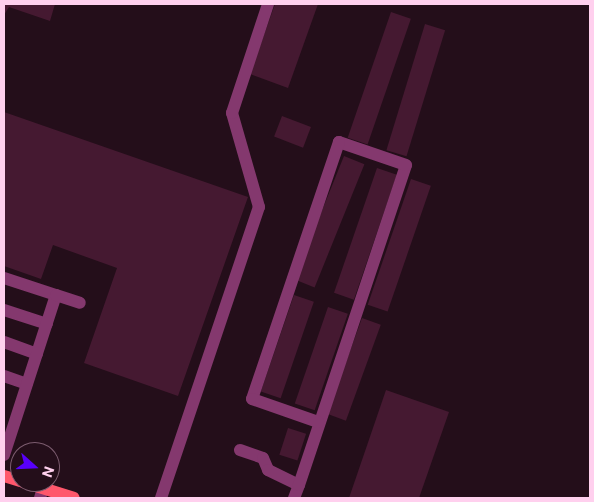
<!DOCTYPE html>
<style>
body{margin:0}
#map{position:relative;width:594px;height:502px;overflow:hidden;background:#240e1a;font-family:Commissioner,sans-serif}
div>[style]{position:absolute}
.building>*{inset:0;background:#451931;transform-origin:0 0}
.minor>*{height:12px;margin:-6px;padding:0 6px;transform-origin:6px;border-radius:6px;background:#84386e}
.major>*{height:12px;margin:-6px;padding:0 6px;transform-origin:6px;border-radius:6px;background:#ff576c}
span{translate:-50% -50%;white-space:nowrap;text-align:center;line-height:1.15;-webkit-text-stroke:4.5px #240e1a;paint-order:stroke}
.frame{position:absolute;inset:0;border:5px solid #ffd0ee;pointer-events:none}
.north{position:absolute;left:10px;top:442px;width:50px;height:50px;box-sizing:border-box;background:#240e1a;border:1px solid #7c5c6f;border-radius:50%;rotate:110deg;font-size:14px;font-weight:700;line-height:20px;text-align:center;color:#ffd0ee}
.north::after{content:'';display:block;margin:auto;width:18px;height:22px;background:#5800fb;clip-path:polygon(50% 0,100% 100%,50% 72%,0 100%)}
</style>
<div id="map">
<div class="building">
<i style="clip-path:polygon(4px 4px,55px 4px,50px 21px,9px 7px,4px 15px)"></i>
<i style="clip-path:polygon(275px 4px,318px 4px,288px 88px,250px 74px)"></i>
<i style="left:391px;top:12px;width:21px;height:133px;rotate:19deg"></i>
<i style="left:425px;top:24px;width:21px;height:132px;rotate:17deg"></i>
<i style="clip-path:polygon(4px 112px,248px 197px,178px 396px,84px 363px,117px 268px,53px 245px,41px 279px,4px 266px)"></i>
<i style="left:282px;top:116px;width:31px;height:22px;rotate:21deg"></i>
<i style="left:344px;top:156px;width:22px;height:133px;rotate:22deg"></i>
<i style="left:377px;top:168px;width:21px;height:132px;rotate:19deg"></i>
<i style="left:411px;top:179px;width:21px;height:133px;rotate:19deg"></i>
<i style="left:294px;top:295px;width:21px;height:102px;rotate:19deg"></i>
<i style="left:328px;top:307px;width:21px;height:102px;rotate:19deg"></i>
<i style="left:362px;top:318px;width:20px;height:102px;rotate:20deg"></i>
<i style="clip-path:polygon(386px 390px,449px 412px,419px 498px,349px 498px)"></i>
<i style="left:288px;top:428px;width:19px;height:28px;rotate:18deg"></i>
</div>
<div class="minor">
<i style="left:4px;top:278px;width:55px;rotate:18.1deg"></i>
<i style="left:4px;top:310px;width:45px;rotate:18deg"></i>
<i style="left:4px;top:342px;width:35px;rotate:20deg"></i>
<i style="left:4px;top:376px;width:24px;rotate:19deg"></i>
<i style="left:240px;top:450px;width:24px;rotate:19deg"></i>
<i style="left:263px;top:458px;width:13px;rotate:67deg"></i>
<i style="left:268px;top:470px;width:34px;rotate:26deg"></i>
<i style="left:299px;top:485px;width:14px;rotate:111deg"></i>
<i style="left:4px;top:455px;width:168px;rotate:-72deg"></i>
<i style="left:56px;top:295px;width:25px;rotate:18deg"></i>
<i style="left:299px;top:485px;width:337px;rotate:-71.5deg"></i>
<i style="left:406px;top:165px;width:71px;rotate:-161.1deg"></i>
<i style="left:339px;top:142px;width:271px;rotate:108.7deg"></i>
<i style="left:252px;top:399px;width:70px;rotate:19.2deg"></i>
<i style="left:40px;top:498px;width:10px;rotate:-73deg"></i>
<i style="left:161px;top:498px;width:307px;rotate:-71.4deg"></i>
<i style="left:259px;top:207px;width:98px;rotate:-106deg"></i>
<i style="left:232px;top:113px;width:115px;rotate:-71.7deg"></i>
</div>
<div class="major">
<i style="left:4px;top:476px;width:17px;rotate:17deg"></i>
<i style="left:23px;top:482px;width:53px;rotate:17.4deg"></i>
</div>
<div class="frame"></div>
<div class="north">N</div>
</div>
